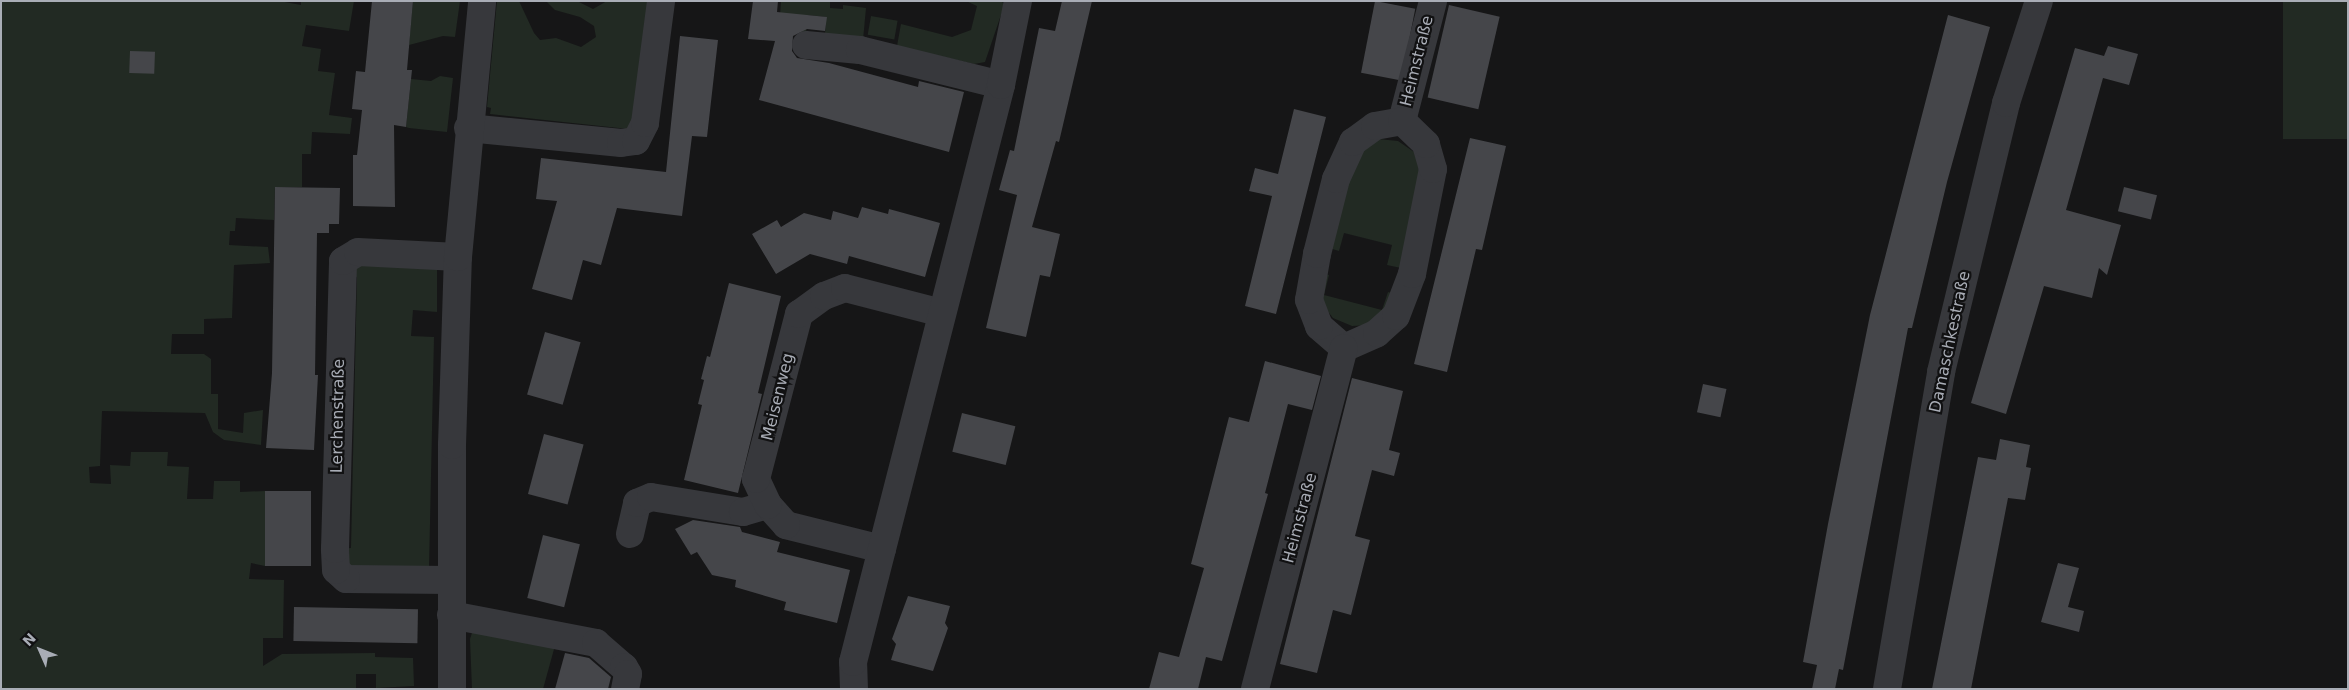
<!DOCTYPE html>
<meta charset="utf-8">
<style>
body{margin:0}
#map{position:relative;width:2349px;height:690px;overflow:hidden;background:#161617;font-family:"DejaVu Sans",sans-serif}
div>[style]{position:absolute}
.green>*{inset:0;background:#222a23;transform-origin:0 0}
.building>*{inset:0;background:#45464a;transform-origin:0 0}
.minor>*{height:28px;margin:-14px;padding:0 14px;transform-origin:14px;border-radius:14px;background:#37383c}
span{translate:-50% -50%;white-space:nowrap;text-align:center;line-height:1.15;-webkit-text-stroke:4.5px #111112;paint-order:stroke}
.street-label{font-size:16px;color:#a9adb6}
.frame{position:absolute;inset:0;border:2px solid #a9adb6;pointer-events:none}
.north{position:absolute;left:15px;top:625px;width:50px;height:50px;-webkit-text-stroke:4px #111112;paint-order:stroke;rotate:314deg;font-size:14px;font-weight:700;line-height:20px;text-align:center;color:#a9adb6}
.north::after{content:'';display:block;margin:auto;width:18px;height:22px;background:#a9adb6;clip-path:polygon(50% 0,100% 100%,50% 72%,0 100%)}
</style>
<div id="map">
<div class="green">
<i style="clip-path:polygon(1px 1px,279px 1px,301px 5px,301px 1px,354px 1px,349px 31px,306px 25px,302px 46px,321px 49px,318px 71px,335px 73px,329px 115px,352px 118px,350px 134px,312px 132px,311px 154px,302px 154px,302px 187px,275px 187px,274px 220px,236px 218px,235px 231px,230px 231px,229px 245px,268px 247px,270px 263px,234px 265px,232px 318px,204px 319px,204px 334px,172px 334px,171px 354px,204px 354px,211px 359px,211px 394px,218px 394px,218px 429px,243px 433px,244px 413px,263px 410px,261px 445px,224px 440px,213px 432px,205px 413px,102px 411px,100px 466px,89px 467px,90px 483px,111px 484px,110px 465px,130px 466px,131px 452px,168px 452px,167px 466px,189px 467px,187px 499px,213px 499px,214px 481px,240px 481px,240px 492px,265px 491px,265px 566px,251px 563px,249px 579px,284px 580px,283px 638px,263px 638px,263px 666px,282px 654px,375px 653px,375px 657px,413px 658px,414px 686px,376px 688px,376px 674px,356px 674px,356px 689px,1px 689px)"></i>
<i style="clip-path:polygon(413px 1px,460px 1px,455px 37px,443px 36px,409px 45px)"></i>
<i style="clip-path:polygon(497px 1px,519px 1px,534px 33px,540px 40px,556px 38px,581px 47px,596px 37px,594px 26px,580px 17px,555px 10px,546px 1px,577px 1px,593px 9px,607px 1px,648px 1px,634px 120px,628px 129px,490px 114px,491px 108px,487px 107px)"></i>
<i style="clip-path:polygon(781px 1px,830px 1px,830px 8px,843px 9px,843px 5px,866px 8px,863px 40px,825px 34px,826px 17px,808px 15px,806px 33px,790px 32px,780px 16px)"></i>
<i style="clip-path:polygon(966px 1px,1002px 1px,1004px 6px,985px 62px,974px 64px,897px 46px,901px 24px,952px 37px,971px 30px,977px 6px)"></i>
<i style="left:2283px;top:1px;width:65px;height:138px"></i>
<i style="left:871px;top:16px;width:27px;height:19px;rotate:10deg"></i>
<i style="clip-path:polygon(440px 76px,453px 78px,447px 132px,409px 128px,406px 127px,411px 79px,431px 81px)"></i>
<i style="clip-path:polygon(1378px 139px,1398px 141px,1414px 152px,1423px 170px,1401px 268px,1387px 265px,1392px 245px,1344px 233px,1339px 251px,1329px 248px,1353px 156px)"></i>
<i style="clip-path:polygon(356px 264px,437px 268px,437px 312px,413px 310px,411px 336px,434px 337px,429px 569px,353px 569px,340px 549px,351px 548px,357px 277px,347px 276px)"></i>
<i style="clip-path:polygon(1322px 273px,1329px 275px,1324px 295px,1382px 310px,1388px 292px,1392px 293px,1387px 311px,1371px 325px,1352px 326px,1333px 318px,1319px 300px)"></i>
<i style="clip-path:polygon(473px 630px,556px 642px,543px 689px,472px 689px,470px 639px)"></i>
</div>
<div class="building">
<i style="clip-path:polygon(372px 1px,413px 1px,407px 70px,412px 70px,406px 127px,394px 125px,395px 207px,353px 206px,353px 155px,357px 155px,362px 110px,352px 109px,356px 71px,365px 72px)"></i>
<i style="clip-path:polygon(753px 1px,778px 1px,777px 12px,827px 17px,825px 31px,807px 29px,793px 36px,792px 51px,797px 58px,829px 63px,918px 87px,919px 81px,964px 92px,949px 152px,759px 100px,775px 41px,748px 39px)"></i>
<i style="clip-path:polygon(1062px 1px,1092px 1px,1059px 142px,1056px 141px,1032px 227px,1060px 234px,1050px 277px,1040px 275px,1026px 337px,986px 328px,1017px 195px,999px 190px,1010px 150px,1014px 151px,1039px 28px,1055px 31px)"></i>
<i style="left:1375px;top:1px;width:41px;height:73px;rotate:11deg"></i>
<i style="left:1449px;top:5px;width:52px;height:95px;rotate:13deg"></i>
<i style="clip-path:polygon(1948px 15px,1990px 27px,1947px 182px,1912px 328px,1908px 328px,1843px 670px,1839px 669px,1835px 689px,1812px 689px,1817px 665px,1803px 662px,1828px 524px,1870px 315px)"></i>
<i style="clip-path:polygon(680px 36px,718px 40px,707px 137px,692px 136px,682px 216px,617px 208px,601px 265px,583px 260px,572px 300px,532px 289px,557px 201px,536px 199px,541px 158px,666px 172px)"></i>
<i style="clip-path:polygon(2108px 46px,2138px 54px,2129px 85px,2103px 78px,2066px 210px,2121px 225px,2107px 275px,2099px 268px,2092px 298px,2044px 286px,2006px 414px,1971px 403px,2075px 48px,2104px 56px)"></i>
<i style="left:130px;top:51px;width:25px;height:22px;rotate:2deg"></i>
<i style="clip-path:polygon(1294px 109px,1326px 117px,1276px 314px,1245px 306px,1272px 196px,1249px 191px,1255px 168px,1278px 174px)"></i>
<i style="clip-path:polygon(1470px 138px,1506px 146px,1482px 250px,1476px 249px,1447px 372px,1414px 364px)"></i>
<i style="clip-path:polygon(275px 187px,340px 188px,339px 224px,329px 224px,329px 233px,317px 233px,315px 375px,318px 375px,314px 450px,266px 448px,272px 373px)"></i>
<i style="left:2124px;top:187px;width:34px;height:25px;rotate:14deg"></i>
<i style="clip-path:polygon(862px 207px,888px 214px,889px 209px,940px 223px,925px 277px,849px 256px,847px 264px,810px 254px,776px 274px,752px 234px,777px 220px,781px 227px,804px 213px,831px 220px,833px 211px,858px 218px)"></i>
<i style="clip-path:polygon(729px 283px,781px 296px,758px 393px,762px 394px,738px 493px,684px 480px,702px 405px,698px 404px,704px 380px,701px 379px,707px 356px,710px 357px)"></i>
<i style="left:545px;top:332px;width:37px;height:65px;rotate:16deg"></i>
<i style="clip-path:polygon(1265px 361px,1321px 376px,1312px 410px,1288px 404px,1265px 493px,1268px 494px,1222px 661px,1206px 657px,1198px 689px,1149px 689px,1159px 652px,1179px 657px,1204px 568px,1191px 564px,1229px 417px,1249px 422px)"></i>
<i style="clip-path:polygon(1352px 378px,1403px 391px,1389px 450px,1400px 453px,1394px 476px,1372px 470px,1355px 536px,1370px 540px,1351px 615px,1333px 610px,1317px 673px,1280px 664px)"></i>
<i style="left:1703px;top:384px;width:24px;height:29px;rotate:12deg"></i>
<i style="left:962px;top:413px;width:55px;height:40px;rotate:14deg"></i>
<i style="left:544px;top:434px;width:41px;height:62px;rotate:15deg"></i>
<i style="clip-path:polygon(2000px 439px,2030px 445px,2026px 467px,2031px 468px,2025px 500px,2008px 498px,1971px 689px,1932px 689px,1978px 457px,1996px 460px)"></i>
<i style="left:265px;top:491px;width:46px;height:75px"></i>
<i style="clip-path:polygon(693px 520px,740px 527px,742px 532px,780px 542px,777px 552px,850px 570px,837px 623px,784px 610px,786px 602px,735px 587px,736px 580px,712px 575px,697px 552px,691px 555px,675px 529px)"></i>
<i style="left:543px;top:535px;width:38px;height:65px;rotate:14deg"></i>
<i style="clip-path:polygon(2058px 563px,2079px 568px,2068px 607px,2084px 611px,2079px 632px,2041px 622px)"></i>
<i style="clip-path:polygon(908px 596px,950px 606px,945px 623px,948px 628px,933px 671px,891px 660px,896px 644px,892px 639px)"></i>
<i style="left:294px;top:607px;width:124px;height:34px;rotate:1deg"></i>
<i style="clip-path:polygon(565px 653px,589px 658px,611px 677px,608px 689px,555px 689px)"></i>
</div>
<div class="minor">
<i style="left:806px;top:45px;width:54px;rotate:5.3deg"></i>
<i style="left:860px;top:50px;width:145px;rotate:13.9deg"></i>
<i style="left:1402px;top:121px;width:124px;rotate:-75.5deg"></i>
<i style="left:468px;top:128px;width:154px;rotate:5.6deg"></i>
<i style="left:621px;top:143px;width:15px;rotate:-8deg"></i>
<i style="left:636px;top:141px;width:20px;rotate:-63deg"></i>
<i style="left:645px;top:123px;width:123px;rotate:-82.5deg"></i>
<i style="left:1344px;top:348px;width:33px;rotate:-139deg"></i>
<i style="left:1319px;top:326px;width:28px;rotate:-111deg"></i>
<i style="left:1309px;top:300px;width:47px;rotate:-80.1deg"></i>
<i style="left:1317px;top:254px;width:77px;rotate:-75.8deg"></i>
<i style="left:1336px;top:179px;width:41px;rotate:-65.3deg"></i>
<i style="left:1353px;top:142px;width:27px;rotate:-36deg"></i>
<i style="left:1375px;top:126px;width:27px;rotate:-10deg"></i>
<i style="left:1344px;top:348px;width:36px;rotate:-24deg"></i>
<i style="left:1377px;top:333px;width:25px;rotate:-42deg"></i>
<i style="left:1396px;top:316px;width:45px;rotate:-69.1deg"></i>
<i style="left:1412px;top:274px;width:107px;rotate:-78.7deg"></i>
<i style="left:1433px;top:169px;width:26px;rotate:-106deg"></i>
<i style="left:1426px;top:144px;width:33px;rotate:-136deg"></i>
<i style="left:630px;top:534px;width:32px;rotate:-77deg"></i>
<i style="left:637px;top:503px;width:15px;rotate:-23deg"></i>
<i style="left:651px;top:497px;width:93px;rotate:9.3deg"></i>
<i style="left:743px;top:512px;width:26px;rotate:-16deg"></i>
<i style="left:882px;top:549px;width:99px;rotate:-166deg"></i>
<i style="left:786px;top:525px;width:27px;rotate:-132deg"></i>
<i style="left:768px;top:505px;width:29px;rotate:-115deg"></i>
<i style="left:756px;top:479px;width:171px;rotate:-75.4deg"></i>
<i style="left:799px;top:314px;width:31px;rotate:-36deg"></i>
<i style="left:824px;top:296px;width:22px;rotate:-21deg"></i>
<i style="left:845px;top:288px;width:100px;rotate:14.5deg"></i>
<i style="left:450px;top:580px;width:104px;rotate:-179.4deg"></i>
<i style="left:346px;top:579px;width:13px;rotate:-138deg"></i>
<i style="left:336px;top:570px;width:21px;rotate:-93deg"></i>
<i style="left:335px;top:549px;width:288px;rotate:-88.4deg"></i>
<i style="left:343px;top:261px;width:17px;rotate:-31deg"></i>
<i style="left:358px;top:252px;width:100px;rotate:2.9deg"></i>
<i style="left:451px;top:615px;width:148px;rotate:10.9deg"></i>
<i style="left:596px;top:643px;width:37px;rotate:41deg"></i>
<i style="left:624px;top:667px;width:8px;rotate:60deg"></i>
<i style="left:628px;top:674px;width:15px;rotate:101deg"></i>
<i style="left:452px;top:689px;width:244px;rotate:-90deg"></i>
<i style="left:452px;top:445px;width:188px;rotate:-88.2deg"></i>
<i style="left:458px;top:257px;width:257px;rotate:-84.6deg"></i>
<i style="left:854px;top:689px;width:27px;rotate:-92deg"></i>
<i style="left:853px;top:662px;width:596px;rotate:-75.61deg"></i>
<i style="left:1001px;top:85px;width:86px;rotate:-78.6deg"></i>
<i style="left:1255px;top:689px;width:352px;rotate:-75.4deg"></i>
<i style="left:1887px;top:689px;width:322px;rotate:-80.3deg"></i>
<i style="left:1941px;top:372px;width:277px;rotate:-76.4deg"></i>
<i style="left:2006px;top:103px;width:107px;rotate:-72.1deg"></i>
</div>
<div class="street-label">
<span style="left:1417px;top:61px;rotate:-76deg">Heimstraße</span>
<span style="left:1950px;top:342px;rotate:-78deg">Damaschkestraße</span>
<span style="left:778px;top:397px;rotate:-76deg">Meisenweg</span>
<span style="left:338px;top:416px;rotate:-89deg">Lerchenstraße</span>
<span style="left:1300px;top:518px;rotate:-75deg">Heimstraße</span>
</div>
<div class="frame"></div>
<div class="north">N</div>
</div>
